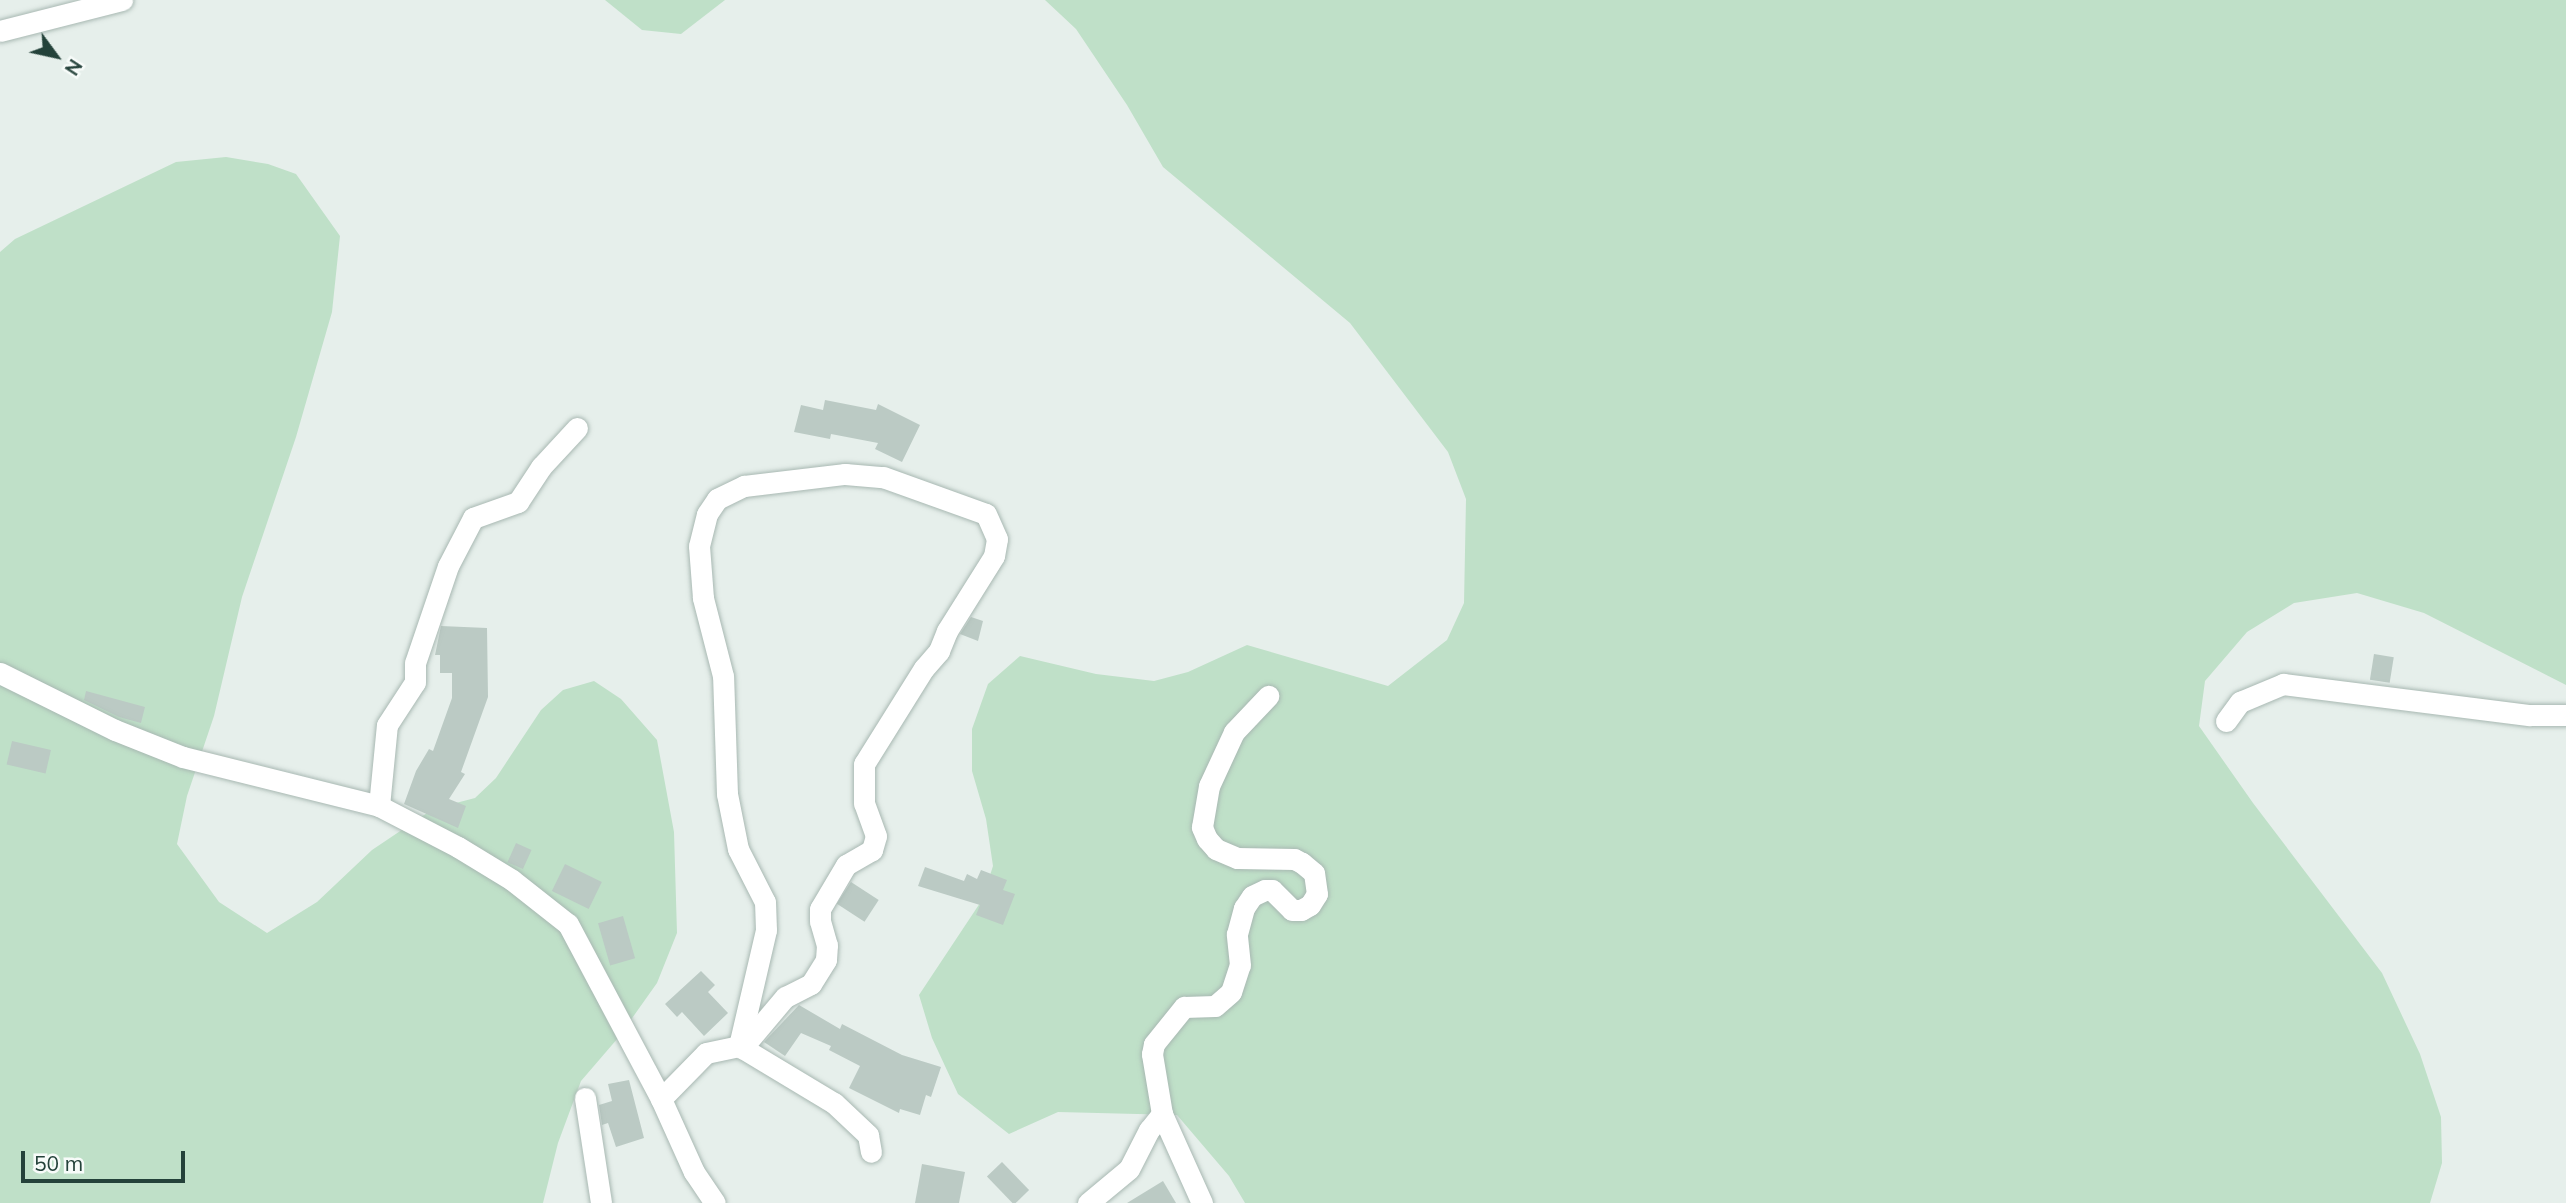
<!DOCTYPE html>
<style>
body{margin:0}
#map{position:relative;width:2566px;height:1203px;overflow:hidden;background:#e6efeb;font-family:Mulish,sans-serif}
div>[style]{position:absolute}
.green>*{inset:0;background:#bfe0c8}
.building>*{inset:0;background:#bbcac4;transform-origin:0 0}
.roads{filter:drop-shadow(0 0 2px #a8b8b2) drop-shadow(0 0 2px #a8b8b2)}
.street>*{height:21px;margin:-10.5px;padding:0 10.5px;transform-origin:10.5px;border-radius:10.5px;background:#fff}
.secondary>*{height:21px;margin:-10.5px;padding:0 10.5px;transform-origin:10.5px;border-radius:10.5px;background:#fff}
span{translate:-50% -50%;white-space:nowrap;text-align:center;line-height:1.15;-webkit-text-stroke:5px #f7fbf9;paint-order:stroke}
.north{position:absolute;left:21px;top:21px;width:70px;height:70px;-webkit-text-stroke:5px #f7fbf9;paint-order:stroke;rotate:123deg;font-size:19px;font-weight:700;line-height:28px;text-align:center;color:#24423a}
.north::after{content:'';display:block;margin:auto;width:24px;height:32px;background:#24423a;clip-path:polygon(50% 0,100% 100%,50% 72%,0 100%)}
.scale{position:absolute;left:21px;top:1151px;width:164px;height:32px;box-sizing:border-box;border:4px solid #24423a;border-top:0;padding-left:9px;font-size:21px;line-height:24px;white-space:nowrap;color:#24423a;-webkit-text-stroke:5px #f7fbf9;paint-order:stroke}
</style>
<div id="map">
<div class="green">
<i style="clip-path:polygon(605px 0,725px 0,681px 34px,642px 30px)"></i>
<i style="clip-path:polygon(1045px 0,2566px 0,2566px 685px,2424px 613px,2357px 593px,2294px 603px,2247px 632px,2205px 681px,2199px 726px,2253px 803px,2382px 973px,2420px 1054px,2441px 1117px,2442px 1163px,2430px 1203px,1245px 1203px,1229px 1176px,1177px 1115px,1058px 1112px,1009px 1134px,958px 1094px,932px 1038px,919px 995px,982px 900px,993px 866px,986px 819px,972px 771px,972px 729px,988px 684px,1020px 656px,1096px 674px,1154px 681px,1188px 672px,1247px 645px,1388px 686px,1447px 640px,1464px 603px,1466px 499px,1448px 452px,1350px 323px,1163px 167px,1127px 105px,1076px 29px)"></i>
<i style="clip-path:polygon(226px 157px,268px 164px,296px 174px,340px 236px,332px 312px,296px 437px,242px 597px,214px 716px,187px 796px,177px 844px,219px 902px,267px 933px,317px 902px,372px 850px,433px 809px,475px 798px,496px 778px,541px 710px,563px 690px,594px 681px,621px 699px,657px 740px,674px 832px,677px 933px,657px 983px,618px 1038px,581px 1081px,558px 1143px,543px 1203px,0 1203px,0 252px,15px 239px,176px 162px)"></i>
</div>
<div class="building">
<i style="clip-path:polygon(825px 400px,876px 410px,878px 404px,920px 425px,902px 462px,875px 449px,878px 443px,831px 434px,830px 439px,794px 432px,801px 405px,823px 410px)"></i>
<i style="clip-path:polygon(971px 617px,983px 621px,978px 641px,960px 634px)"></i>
<i style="clip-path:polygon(441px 626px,487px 628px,488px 697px,461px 772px,465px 774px,449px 799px,466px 806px,458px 828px,404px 804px,416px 771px,429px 749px,433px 751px,452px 698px,452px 673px,440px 673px,440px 655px,435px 655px)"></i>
<i style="left:2374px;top:654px;width:20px;height:26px;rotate:9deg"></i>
<i style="clip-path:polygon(86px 691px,145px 707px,141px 723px,119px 717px,84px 700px)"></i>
<i style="left:12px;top:741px;width:40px;height:24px;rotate:13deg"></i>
<i style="left:516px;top:843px;width:17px;height:21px;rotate:24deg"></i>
<i style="left:565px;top:864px;width:41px;height:30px;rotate:26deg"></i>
<i style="clip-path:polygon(925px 867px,964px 881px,967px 874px,977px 879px,981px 870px,1007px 880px,1003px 890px,1015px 894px,1003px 925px,976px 915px,980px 905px,918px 886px)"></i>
<i style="left:851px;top:882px;width:33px;height:26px;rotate:33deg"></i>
<i style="left:623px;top:916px;width:44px;height:26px;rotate:74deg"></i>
<i style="clip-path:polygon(701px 971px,715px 985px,708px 992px,728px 1013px,704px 1036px,682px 1012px,677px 1017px,665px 1004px)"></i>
<i style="clip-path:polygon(799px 1005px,840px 1029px,842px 1024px,902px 1055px,941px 1067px,931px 1097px,926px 1095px,920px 1115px,900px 1109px,899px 1113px,849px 1088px,860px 1066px,829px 1050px,831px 1046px,801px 1033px,785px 1056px,764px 1042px)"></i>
<i style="clip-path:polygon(629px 1080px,644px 1138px,616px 1147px,608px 1123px,602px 1125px,599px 1105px,612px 1101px,608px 1084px)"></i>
<i style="left:1002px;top:1162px;width:39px;height:21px;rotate:46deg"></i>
<i style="clip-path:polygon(922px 1164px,965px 1172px,959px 1203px,915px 1203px)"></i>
<i style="clip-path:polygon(1163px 1181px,1176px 1203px,1127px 1203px)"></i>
</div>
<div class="roads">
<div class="street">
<i style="left:0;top:31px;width:126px;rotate:-14.3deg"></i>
<i style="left:2226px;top:721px;width:24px;rotate:-54deg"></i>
<i style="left:2240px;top:702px;width:47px;rotate:-22.7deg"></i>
<i style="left:2283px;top:684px;width:249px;rotate:7.2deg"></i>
<i style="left:2530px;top:715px;width:36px"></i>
<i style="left:379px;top:806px;width:81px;rotate:-84.4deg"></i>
<i style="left:387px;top:725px;width:51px;rotate:-56.9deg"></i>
<i style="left:415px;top:682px;width:19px;rotate:-90deg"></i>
<i style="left:415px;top:663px;width:102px;rotate:-71.2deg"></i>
<i style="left:448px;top:566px;width:54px;rotate:-62.5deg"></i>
<i style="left:473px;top:518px;width:48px;rotate:-19.6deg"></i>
<i style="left:518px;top:502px;width:42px;rotate:-56.7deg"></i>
<i style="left:541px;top:467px;width:53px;rotate:-47.3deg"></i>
<i style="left:739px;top:1046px;width:111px;rotate:31deg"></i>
<i style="left:834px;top:1103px;width:47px;rotate:43.3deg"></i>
<i style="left:868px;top:1135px;width:17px;rotate:80deg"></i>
<i style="left:585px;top:1098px;width:106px;rotate:81.3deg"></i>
<i style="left:661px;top:1099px;width:64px;rotate:-45.6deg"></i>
<i style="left:706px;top:1053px;width:34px;rotate:-12deg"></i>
<i style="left:739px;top:1046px;width:119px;rotate:-76.9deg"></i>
<i style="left:766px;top:930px;width:28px;rotate:-92deg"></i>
<i style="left:765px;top:902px;width:59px;rotate:-117deg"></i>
<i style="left:738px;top:849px;width:56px;rotate:-101.3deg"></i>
<i style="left:727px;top:794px;width:118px;rotate:-91.9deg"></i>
<i style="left:723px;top:676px;width:81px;rotate:-104.4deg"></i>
<i style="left:703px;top:598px;width:52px;rotate:-94.4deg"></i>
<i style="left:699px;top:546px;width:33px;rotate:-76deg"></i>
<i style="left:707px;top:514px;width:18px;rotate:-56deg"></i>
<i style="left:717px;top:499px;width:30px;rotate:-26deg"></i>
<i style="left:744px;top:486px;width:102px;rotate:-6.8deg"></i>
<i style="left:845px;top:474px;width:38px;rotate:5deg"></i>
<i style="left:883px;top:477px;width:109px;rotate:19.8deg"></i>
<i style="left:986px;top:514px;width:27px;rotate:66deg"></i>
<i style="left:997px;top:539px;width:17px;rotate:100deg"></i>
<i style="left:994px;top:556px;width:89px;rotate:122.1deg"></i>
<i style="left:947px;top:631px;width:22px;rotate:112deg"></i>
<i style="left:939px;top:651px;width:23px;rotate:131deg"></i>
<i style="left:924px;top:668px;width:113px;rotate:122deg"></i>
<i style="left:864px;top:764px;width:39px;rotate:90deg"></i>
<i style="left:864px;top:803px;width:35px;rotate:70deg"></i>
<i style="left:876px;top:836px;width:15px;rotate:106deg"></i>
<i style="left:872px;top:850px;width:30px;rotate:150deg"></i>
<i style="left:846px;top:865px;width:51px;rotate:120.6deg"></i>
<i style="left:820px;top:909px;width:12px;rotate:90deg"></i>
<i style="left:820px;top:921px;width:25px;rotate:74deg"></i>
<i style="left:827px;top:945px;width:15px;rotate:94deg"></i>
<i style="left:826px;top:960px;width:28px;rotate:122deg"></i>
<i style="left:811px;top:984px;width:29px;rotate:153deg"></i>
<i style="left:785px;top:997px;width:67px;rotate:130.1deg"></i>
<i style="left:1162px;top:1114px;width:61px;rotate:-99.5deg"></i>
<i style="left:1152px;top:1054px;width:10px;rotate:-79deg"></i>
<i style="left:1154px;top:1044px;width:48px;rotate:-51deg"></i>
<i style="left:1184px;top:1007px;width:31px;rotate:-2deg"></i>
<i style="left:1215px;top:1006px;width:21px;rotate:-41deg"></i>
<i style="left:1231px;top:992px;width:28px;rotate:-72deg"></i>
<i style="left:1240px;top:965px;width:31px;rotate:-96deg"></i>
<i style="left:1237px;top:934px;width:27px;rotate:-75deg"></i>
<i style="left:1244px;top:908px;width:14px;rotate:-56deg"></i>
<i style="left:1252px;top:896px;width:14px;rotate:-25deg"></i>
<i style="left:1265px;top:890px;width:7px"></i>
<i style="left:1272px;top:890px;width:28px;rotate:45deg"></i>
<i style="left:1292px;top:910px;width:9px"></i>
<i style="left:1301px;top:910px;width:10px;rotate:-29deg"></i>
<i style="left:1310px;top:905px;width:13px;rotate:-58deg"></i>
<i style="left:1317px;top:894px;width:21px;rotate:-98deg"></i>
<i style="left:1314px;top:873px;width:16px;rotate:-140deg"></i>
<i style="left:1302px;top:863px;width:9px;rotate:-153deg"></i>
<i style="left:1294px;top:859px;width:57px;rotate:-179deg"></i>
<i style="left:1237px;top:858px;width:23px;rotate:-157deg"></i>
<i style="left:1216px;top:849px;width:13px;rotate:-132deg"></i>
<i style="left:1207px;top:839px;width:13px;rotate:-113deg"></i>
<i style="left:1202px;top:827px;width:42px;rotate:-80.3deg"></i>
<i style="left:1209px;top:786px;width:60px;rotate:-65.2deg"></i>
<i style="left:1234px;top:732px;width:50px;rotate:-46.6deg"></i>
<i style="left:1088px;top:1203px;width:53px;rotate:-39.7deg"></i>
<i style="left:1129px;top:1169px;width:44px;rotate:-62.9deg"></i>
<i style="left:1149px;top:1130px;width:21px;rotate:-51deg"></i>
<i style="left:1162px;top:1114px;width:98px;rotate:65.8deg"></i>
</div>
<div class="secondary">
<i style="left:0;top:673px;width:128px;rotate:26.4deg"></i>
<i style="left:115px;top:730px;width:73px;rotate:21.7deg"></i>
<i style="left:183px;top:757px;width:202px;rotate:14deg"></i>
<i style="left:379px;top:806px;width:89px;rotate:27.4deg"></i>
<i style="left:458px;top:847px;width:63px;rotate:31.4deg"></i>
<i style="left:512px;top:880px;width:71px;rotate:38.2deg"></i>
<i style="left:568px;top:924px;width:198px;rotate:62deg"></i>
<i style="left:661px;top:1099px;width:80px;rotate:65.7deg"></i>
<i style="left:694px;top:1172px;width:37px;rotate:56deg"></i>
</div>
</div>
<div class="north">N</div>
<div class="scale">50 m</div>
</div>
